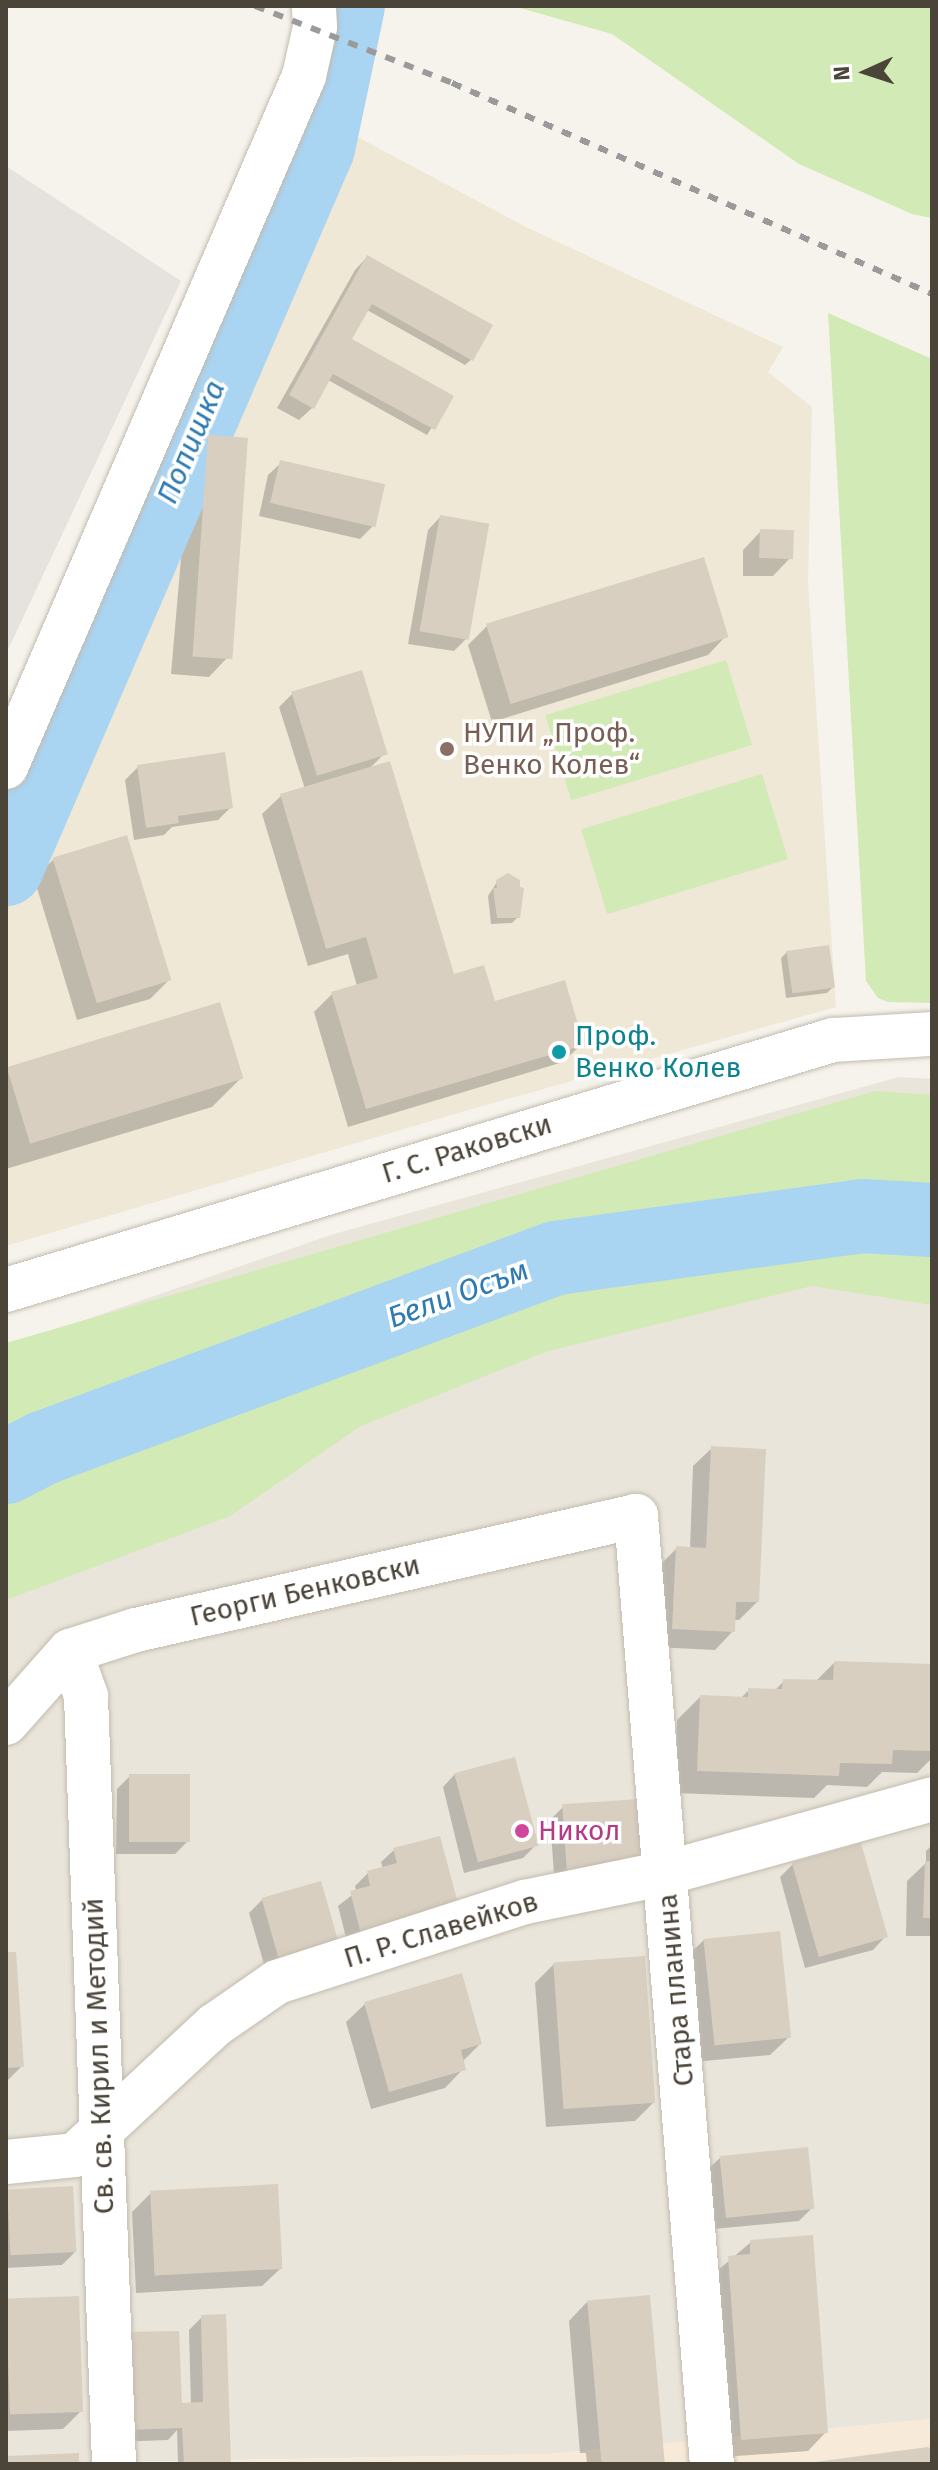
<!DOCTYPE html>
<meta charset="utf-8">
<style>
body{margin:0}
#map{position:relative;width:938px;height:2470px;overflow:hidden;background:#f6f3ec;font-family:"Fira Sans",sans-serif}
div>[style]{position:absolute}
.residential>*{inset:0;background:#eae5da}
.commercial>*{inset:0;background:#f7ead8}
.industrial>*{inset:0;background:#e6e2dd}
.education>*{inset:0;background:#efe8d6}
.green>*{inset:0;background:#d2eab5;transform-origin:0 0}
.shadow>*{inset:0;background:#0003}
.river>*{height:74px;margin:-37px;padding:0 37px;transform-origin:37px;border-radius:37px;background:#a9d4f2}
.building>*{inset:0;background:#d8cfc1;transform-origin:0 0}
.roads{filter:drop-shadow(0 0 2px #c2bbae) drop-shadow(0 0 2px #c2bbae)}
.minor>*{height:44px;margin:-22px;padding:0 22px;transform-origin:22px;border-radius:22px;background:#fff}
.rail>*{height:6px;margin-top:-3px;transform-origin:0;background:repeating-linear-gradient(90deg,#9a9a9a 0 10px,transparent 0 20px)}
.dots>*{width:22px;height:22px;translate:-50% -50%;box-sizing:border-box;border:4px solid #fff;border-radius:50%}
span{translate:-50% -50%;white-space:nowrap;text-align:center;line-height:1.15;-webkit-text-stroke:7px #fff;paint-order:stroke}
.education-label{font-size:28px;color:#785e54}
.left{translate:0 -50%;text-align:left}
.culture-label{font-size:28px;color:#0d838f}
.street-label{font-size:28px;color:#4b4439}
.hotel-label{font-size:28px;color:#b23c85}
.water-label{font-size:30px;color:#2e7ab2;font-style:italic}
.frame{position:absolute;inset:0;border:8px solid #4b4439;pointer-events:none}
.north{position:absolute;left:826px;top:32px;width:80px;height:80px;-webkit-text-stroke:6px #fff;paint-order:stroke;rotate:267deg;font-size:22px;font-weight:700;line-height:32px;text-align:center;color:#4b4439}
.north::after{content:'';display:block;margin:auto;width:28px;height:36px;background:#4b4439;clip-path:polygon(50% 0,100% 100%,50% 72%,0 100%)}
</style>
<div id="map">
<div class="residential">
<i style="clip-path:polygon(899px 1077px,932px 1079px,932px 2419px,548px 2454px,6px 2464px,6px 1347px,334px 1234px)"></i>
</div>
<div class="commercial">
<i style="clip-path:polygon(932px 2419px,932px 2464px,44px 2464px,548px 2454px)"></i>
</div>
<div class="industrial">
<i style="clip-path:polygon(6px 166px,181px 281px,6px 654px)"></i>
</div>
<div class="education">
<i style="clip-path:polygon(339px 127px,526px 227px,783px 347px,768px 372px,812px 407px,808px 582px,836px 1007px,479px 1107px,6px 1246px,6px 915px)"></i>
</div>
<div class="green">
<i style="clip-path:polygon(513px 6px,932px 6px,932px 218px,912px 214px,799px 164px,612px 34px)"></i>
<i style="clip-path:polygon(294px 103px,339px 127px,6px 915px,6px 781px)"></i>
<i style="clip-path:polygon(828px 313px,932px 359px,932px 1003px,888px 1002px,878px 998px,866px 981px)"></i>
<i style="left:726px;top:660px;width:89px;height:189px;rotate:73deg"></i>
<i style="left:762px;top:774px;width:89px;height:189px;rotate:73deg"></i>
<i style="clip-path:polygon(875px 1091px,932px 1095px,932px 1305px,812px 1286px,545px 1352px,361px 1426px,230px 1516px,6px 1600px,6px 1343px)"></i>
</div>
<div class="shadow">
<i style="clip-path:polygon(367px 257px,472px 359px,465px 365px,367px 310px,350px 340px,451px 397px,427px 435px,328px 380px,312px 408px,299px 420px,277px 408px,355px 270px)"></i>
<i style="clip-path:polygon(208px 437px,227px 658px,209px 677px,171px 674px,190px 455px)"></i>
<i style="clip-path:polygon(281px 463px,373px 526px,360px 539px,259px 516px,268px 475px)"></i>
<i style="clip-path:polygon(440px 517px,466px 639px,454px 651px,408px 644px,428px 530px)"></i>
<i style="clip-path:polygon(761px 531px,791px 557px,773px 576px,743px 576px,743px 550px)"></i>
<i style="clip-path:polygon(487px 626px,726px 636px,708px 655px,492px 722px,468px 645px)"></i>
<i style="clip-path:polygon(292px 694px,385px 753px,369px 769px,453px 976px,494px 1004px,582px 1044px,563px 1062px,348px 1127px,314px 1012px,332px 994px,357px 986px,348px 954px,308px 966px,262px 814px,281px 796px,305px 789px,279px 707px)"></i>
<i style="clip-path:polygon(138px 767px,231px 807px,218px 820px,172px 827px,164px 835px,134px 840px,125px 780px)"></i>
<i style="clip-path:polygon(53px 860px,169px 980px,150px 999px,77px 1020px,34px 878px)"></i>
<i style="clip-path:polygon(497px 882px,518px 917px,512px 923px,491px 924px,488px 896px)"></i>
<i style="clip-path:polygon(787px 952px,833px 987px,827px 993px,786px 998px,781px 958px)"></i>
<i style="clip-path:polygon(6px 1068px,240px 1079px,212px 1107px,6px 1169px)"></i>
<i style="clip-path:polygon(712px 1448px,757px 1602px,739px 1620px,734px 1620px,733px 1631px,715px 1650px,654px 1647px,658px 1567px,677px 1548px,690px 1549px,693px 1466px)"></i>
<i style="clip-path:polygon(834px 1663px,932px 1666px,932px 1758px,917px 1773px,882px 1772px,867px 1787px,827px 1785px,814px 1798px,675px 1793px,677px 1720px,700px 1697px,741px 1698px,749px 1690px,774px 1691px,784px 1681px,815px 1682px)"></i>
<i style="clip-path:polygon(455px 1774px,536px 1845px,523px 1858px,464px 1873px,443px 1787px)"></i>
<i style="clip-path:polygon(130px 1776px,188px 1841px,175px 1854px,116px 1854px,117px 1789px)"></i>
<i style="clip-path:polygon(563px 1807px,642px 1868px,555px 1887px,550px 1820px)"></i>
<i style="clip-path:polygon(439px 1838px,351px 1957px,338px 1906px,356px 1892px,355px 1886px,368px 1873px,383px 1869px,381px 1862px,394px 1850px)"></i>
<i style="clip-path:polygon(932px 1845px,932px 1936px,906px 1936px,907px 1881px,926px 1863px,926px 1851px)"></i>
<i style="clip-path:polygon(860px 1846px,885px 1937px,873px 1950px,805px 1968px,780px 1877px,793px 1864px)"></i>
<i style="clip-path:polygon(320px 1883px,269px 1981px,249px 1913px,262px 1900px)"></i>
<i style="clip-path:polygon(704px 1940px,789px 2037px,770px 2055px,693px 2062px,685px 1958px)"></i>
<i style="clip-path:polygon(6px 1954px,22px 2066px,6px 2082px)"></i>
<i style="clip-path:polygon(554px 1964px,654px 2102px,635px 2121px,546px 2127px,535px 1983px)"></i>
<i style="clip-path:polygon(365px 2004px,480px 2044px,462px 2062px,463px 2069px,445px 2088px,371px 2109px,346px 2022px)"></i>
<i style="clip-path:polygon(720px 2158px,812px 2208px,799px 2221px,713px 2229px,707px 2170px)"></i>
<i style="clip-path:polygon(8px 2192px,75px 2252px,62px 2265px,6px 2268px)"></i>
<i style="clip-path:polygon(151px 2193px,281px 2268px,262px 2286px,136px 2293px,132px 2212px)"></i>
<i style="clip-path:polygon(751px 2242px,826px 2432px,808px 2451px,723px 2457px,710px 2277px)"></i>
<i style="clip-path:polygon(6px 2300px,81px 2411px,63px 2429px,6px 2431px)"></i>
<i style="clip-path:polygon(587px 2302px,662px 2464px,587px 2464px,586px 2453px,580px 2453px,569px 2321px)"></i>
<i style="clip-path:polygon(202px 2317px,229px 2464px,178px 2464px,177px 2430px,168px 2440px,114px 2442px,111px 2347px,180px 2408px,191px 2405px,189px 2330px)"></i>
</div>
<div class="river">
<i style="left:6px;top:869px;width:786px;rotate:-66.6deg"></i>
<i style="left:318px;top:148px;width:145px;rotate:-78.1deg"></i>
<i style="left:6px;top:1467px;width:42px;rotate:-27.2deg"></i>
<i style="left:43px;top:1448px;width:547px;rotate:-20.32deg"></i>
<i style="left:556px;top:1258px;width:309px;rotate:-7.8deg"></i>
<i style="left:862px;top:1216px;width:70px;rotate:3.3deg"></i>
</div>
<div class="building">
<i style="clip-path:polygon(367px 255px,493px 325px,473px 361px,372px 304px,352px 339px,454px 396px,435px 430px,333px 374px,314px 409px,289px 395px)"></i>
<i style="left:208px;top:435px;width:40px;height:222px;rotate:4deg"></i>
<i style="left:280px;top:460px;width:108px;height:44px;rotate:13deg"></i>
<i style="left:440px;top:515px;width:50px;height:118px;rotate:10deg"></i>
<i style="left:760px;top:529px;width:34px;height:29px;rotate:2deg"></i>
<i style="left:704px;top:557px;width:84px;height:228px;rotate:73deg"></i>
<i style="left:362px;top:670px;width:88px;height:74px;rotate:73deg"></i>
<i style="clip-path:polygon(225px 752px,233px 808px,178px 816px,179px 823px,146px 828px,137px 765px)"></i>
<i style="clip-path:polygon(390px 761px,454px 974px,484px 965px,495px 1001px,565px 980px,584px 1045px,366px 1109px,331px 992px,378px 978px,366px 937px,326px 949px,280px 794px)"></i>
<i style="left:127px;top:835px;width:152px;height:78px;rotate:73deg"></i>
<i style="clip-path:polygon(508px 873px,520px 880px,520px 887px,524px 888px,520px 918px,497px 918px,493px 888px,497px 888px,496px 880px)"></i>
<i style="left:829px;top:945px;width:43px;height:43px;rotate:82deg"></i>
<i style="left:220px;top:1002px;width:80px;height:223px;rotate:73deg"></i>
<i style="clip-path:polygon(711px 1446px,766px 1449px,759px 1602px,736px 1602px,735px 1632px,672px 1629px,676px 1546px,706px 1548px)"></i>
<i style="clip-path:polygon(834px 1661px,932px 1664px,932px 1751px,893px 1750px,892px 1764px,840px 1763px,839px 1776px,697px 1771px,700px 1695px,748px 1697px,748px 1688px,782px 1689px,783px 1679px,833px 1680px)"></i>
<i style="left:515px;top:1757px;width:92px;height:63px;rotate:75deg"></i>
<i style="left:129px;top:1774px;width:61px;height:68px"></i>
<i style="left:639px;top:1799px;width:70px;height:77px;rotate:86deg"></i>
<i style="clip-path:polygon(440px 1836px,460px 1911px,364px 1946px,350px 1891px,370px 1886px,367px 1871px,397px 1863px,393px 1848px)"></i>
<i style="left:861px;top:1843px;width:98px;height:72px;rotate:74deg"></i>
<i style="clip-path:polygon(925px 1861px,932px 1861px,932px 1918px,923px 1918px)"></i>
<i style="left:321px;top:1881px;width:74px;height:62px;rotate:74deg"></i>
<i style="left:780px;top:1931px;width:107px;height:77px;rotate:84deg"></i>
<i style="clip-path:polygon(6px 1952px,16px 1952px,24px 2067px,6px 2068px)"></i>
<i style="left:645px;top:1956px;width:147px;height:92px;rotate:86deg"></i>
<i style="clip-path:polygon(462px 1973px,482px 2044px,461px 2050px,466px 2070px,389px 2092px,364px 2002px)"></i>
<i style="left:808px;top:2147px;width:62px;height:89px;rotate:84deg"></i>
<i style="left:278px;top:2184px;width:85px;height:128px;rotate:87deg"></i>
<i style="left:73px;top:2186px;width:66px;height:66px;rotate:87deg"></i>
<i style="clip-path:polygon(813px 2235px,828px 2433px,741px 2440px,728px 2256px,750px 2254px,750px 2240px)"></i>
<i style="left:650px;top:2295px;width:170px;height:63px;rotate:85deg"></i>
<i style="left:79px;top:2296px;width:116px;height:73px;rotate:88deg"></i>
<i style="clip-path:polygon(226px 2314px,231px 2464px,184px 2464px,182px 2428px,126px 2430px,123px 2332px,179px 2331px,182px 2403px,203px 2402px,201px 2315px)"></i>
<i style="clip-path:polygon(928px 2447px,932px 2450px,932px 2464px,800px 2464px)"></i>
<i style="clip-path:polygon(79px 2453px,79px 2464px,6px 2464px,6px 2456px)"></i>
</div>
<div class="roads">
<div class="minor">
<i style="left:6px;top:767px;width:753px;rotate:-66.67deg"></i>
<i style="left:304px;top:76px;width:50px;rotate:-77.3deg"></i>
<i style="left:315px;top:27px;width:21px;rotate:-93deg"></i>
<i style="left:6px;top:1290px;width:864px;rotate:-16.82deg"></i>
<i style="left:833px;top:1040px;width:99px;rotate:-3.5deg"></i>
<i style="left:70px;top:1651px;width:48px;rotate:70.4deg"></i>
<i style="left:86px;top:1696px;width:769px;rotate:87.91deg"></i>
<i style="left:6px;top:1723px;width:96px;rotate:-48.4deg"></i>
<i style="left:70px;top:1651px;width:69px;rotate:-17.7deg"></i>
<i style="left:136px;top:1630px;width:513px;rotate:-12.84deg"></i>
<i style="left:636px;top:1516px;width:951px;rotate:85.42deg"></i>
<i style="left:6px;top:2162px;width:69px;rotate:-5.8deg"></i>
<i style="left:75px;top:2155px;width:191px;rotate:-42.9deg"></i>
<i style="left:215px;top:2025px;width:75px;rotate:-34.7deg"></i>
<i style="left:277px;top:1982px;width:261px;rotate:-17.9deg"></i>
<i style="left:525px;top:1902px;width:144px;rotate:-11.6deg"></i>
<i style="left:666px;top:1873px;width:276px;rotate:-15.5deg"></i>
</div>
</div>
<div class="rail">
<i style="left:255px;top:6px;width:212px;rotate:21.3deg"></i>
<i style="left:452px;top:83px;width:524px;rotate:23.73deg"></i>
</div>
<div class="dots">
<i style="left:447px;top:749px;background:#8d6e63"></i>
<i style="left:559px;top:1052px;background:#0f9aa8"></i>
<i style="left:522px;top:1831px;background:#d1479c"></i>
</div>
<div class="education-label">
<span class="left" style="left:463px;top:749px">НУПИ „Проф.<br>Венко Колев“</span>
</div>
<div class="culture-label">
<span class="left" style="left:575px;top:1052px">Проф.<br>Венко Колев</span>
</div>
<div class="street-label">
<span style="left:467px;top:1149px;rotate:-17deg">Г. С. Раковски</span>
<span style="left:305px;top:1591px;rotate:-13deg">Георги Бенковски</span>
<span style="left:441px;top:1930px;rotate:-17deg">П. Р. Славейков</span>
<span style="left:676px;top:1990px;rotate:-95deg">Стара планина</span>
<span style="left:99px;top:2056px;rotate:-92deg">Св. св. Кирил и Методий</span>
</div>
<div class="hotel-label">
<span class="left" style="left:538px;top:1831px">Никол</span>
</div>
<div class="water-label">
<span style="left:191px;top:442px;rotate:-67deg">Попишка</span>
<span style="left:458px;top:1294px;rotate:-20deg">Бели Осъм</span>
</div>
<div class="frame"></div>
<div class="north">N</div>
</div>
